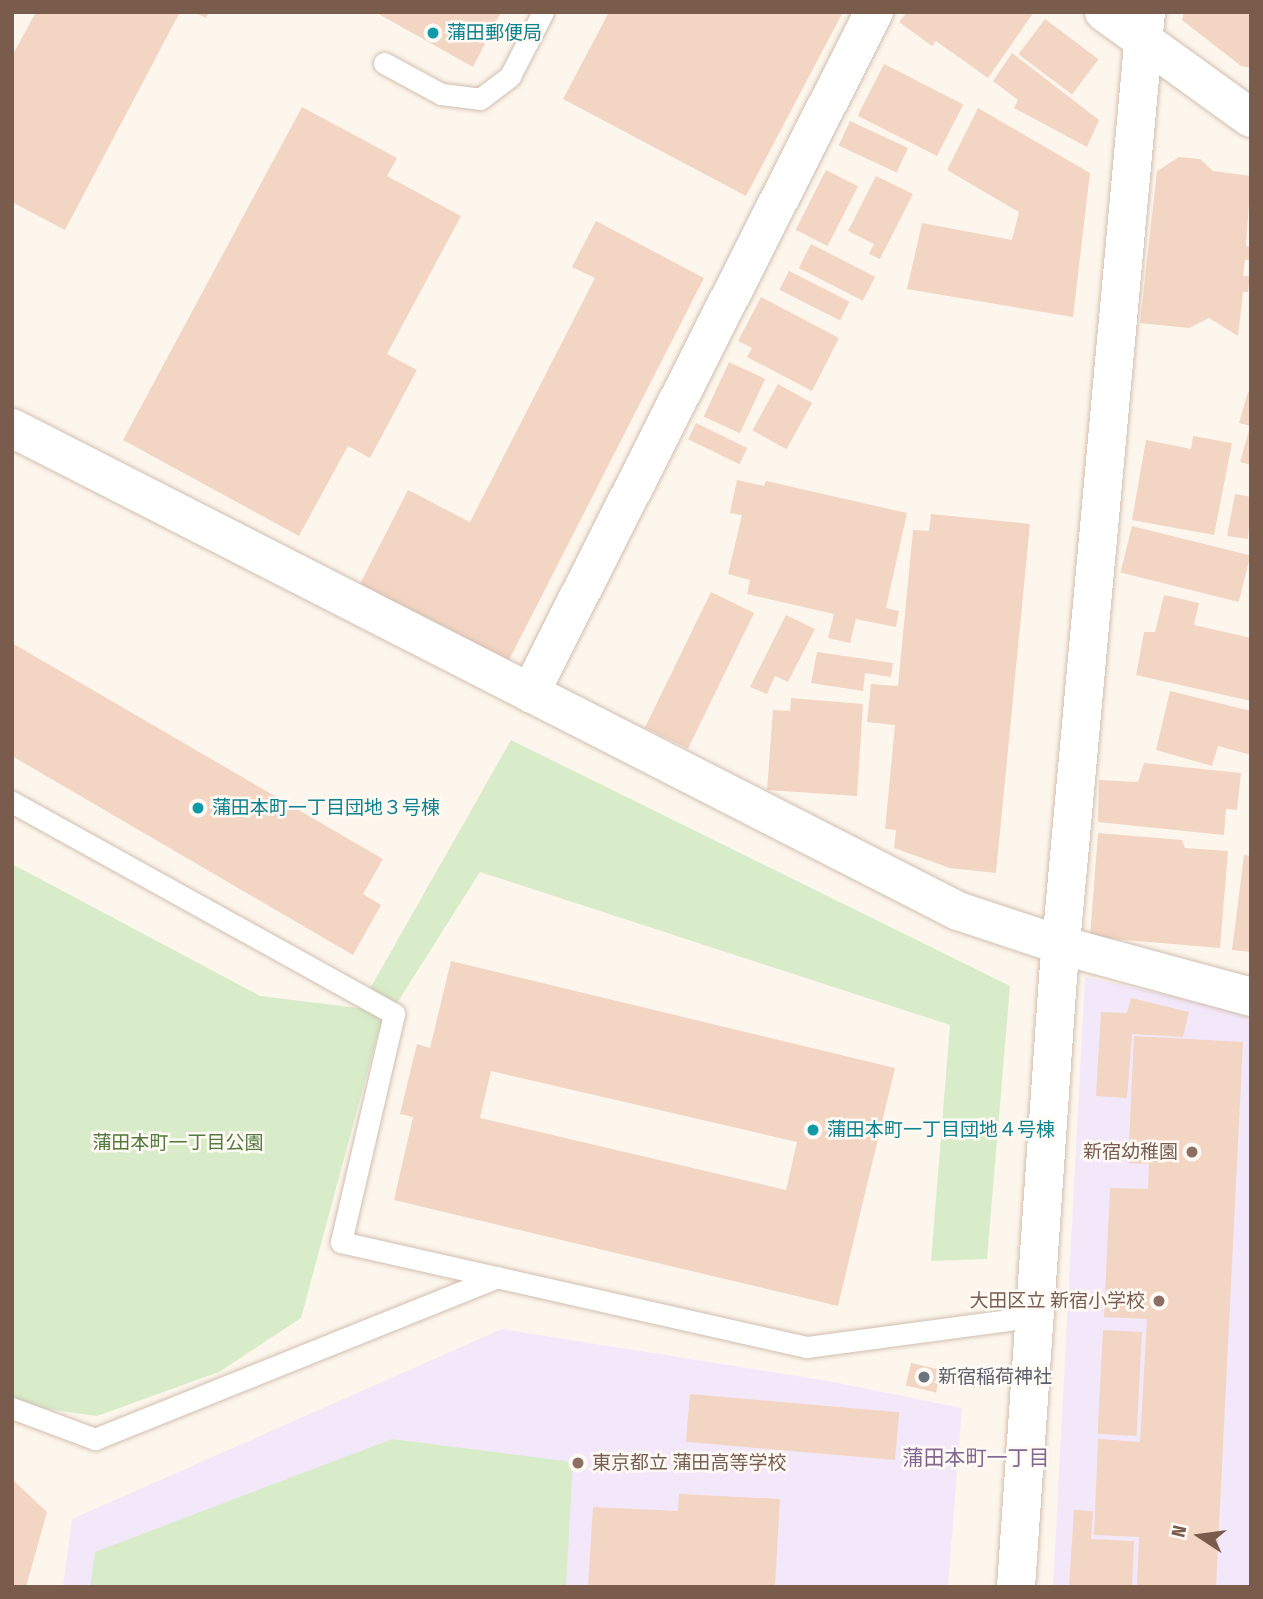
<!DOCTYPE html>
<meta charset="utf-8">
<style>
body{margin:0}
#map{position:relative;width:1263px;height:1599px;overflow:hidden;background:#fdf6ec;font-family:"Fira Sans Condensed","Noto Sans JP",sans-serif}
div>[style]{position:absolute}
.education>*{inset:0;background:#f3e8fa}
.green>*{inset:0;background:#d8ecc9}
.building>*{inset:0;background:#f3d5c3;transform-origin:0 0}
.path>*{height:4.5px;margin-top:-2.25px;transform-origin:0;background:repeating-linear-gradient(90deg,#d9b8a5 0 2px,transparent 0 7px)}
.roads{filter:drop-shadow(0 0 2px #d1beb0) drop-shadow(0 0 2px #d1beb0)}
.service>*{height:21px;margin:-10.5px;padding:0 10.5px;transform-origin:10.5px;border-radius:10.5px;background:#fff}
.minor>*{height:38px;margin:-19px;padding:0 19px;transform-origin:19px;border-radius:19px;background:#fff}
.tertiary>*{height:38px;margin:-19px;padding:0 19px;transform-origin:19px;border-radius:19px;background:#fff}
.dots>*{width:19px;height:19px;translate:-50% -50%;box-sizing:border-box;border:4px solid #fffaf3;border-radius:50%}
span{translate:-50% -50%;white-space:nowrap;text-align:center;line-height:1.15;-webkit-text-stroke:5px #fffaf3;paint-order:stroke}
.culture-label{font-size:19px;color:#0d838f}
.left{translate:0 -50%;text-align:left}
.park-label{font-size:19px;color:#537a41}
.education-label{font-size:19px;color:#785e54}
.right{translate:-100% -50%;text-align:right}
.worship-label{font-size:19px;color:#5b616d}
.neighbourhood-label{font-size:21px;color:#846695}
.frame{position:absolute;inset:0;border:14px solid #7a5c4d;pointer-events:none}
.north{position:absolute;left:1165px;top:1501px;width:70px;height:70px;-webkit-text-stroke:5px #fffaf3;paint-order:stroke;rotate:283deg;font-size:19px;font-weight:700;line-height:28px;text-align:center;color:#7a5c4d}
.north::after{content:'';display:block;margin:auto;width:24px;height:32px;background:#7a5c4d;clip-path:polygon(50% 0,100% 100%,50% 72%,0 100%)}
</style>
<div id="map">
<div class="education">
<i style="clip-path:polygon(1085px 977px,1251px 1014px,1251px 1587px,1053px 1587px)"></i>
<i style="clip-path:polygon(502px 1329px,828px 1381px,962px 1408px,948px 1587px,63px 1587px,72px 1519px)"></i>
</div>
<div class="green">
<i style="clip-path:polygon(511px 740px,1010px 986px,987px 1259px,931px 1261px,950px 1025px,480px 872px,378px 1033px,301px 1318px,219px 1372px,97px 1416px,12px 1404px,12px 864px,260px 996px,359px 1008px)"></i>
<i style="clip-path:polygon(392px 1439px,573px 1462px,566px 1587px,90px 1587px,95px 1552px)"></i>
</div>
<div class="building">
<i style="clip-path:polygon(36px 12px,180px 12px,65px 230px,12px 202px,12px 56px)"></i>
<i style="clip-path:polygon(194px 12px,209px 12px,206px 18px)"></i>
<i style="clip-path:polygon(375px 12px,501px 12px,473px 67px)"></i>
<i style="clip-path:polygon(609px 12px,843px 12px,746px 196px,563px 99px)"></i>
<i style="clip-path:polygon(907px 12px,1034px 12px,988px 78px,936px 41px,932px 46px,899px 22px)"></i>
<i style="clip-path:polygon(1184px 12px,1251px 12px,1251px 68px,1241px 66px,1182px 20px)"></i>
<i style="left:1045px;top:19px;width:67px;height:44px;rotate:37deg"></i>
<i style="clip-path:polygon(1012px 53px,1099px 120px,1087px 147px,1014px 108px,1018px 100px,993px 81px)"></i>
<i style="left:884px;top:64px;width:89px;height:58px;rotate:27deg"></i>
<i style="clip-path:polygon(302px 107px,397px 158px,387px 176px,461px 216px,387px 354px,417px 370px,370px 458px,348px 446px,299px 536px,123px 440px)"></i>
<i style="clip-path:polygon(978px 108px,1090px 173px,1073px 317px,907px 289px,922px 223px,1012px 240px,1019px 212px,947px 170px)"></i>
<i style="left:850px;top:121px;width:64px;height:27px;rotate:25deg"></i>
<i style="clip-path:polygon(1179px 157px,1200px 159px,1213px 171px,1251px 176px,1246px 246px,1251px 247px,1251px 260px,1245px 260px,1243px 276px,1250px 276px,1248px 292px,1243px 292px,1238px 336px,1209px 318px,1189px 328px,1140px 323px,1157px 171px)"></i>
<i style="left:826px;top:170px;width:36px;height:67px;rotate:27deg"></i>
<i style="clip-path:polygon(876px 176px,913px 194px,880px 259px,869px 254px,874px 244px,848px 231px)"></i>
<i style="clip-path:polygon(596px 221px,704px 278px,509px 660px,360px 584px,408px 490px,470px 522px,595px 278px,572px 267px)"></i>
<i style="left:811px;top:244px;width:72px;height:27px;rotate:27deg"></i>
<i style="left:789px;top:271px;width:68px;height:21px;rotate:27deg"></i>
<i style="clip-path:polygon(761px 297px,839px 338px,812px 391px,747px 357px,752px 348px,738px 341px)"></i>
<i style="left:729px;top:362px;width:40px;height:60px;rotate:25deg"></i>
<i style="left:778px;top:384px;width:39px;height:53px;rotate:29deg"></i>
<i style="clip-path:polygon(1248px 392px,1251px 392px,1251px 426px,1239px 423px)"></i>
<i style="left:696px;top:423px;width:57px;height:18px;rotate:26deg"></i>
<i style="clip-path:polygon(1250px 427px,1251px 427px,1251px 465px,1240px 462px)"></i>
<i style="clip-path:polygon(1193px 436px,1232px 443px,1214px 535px,1132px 520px,1146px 440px,1191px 449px)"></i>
<i style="clip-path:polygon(737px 480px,764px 486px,766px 481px,907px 513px,886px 608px,899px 611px,896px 627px,856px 619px,850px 643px,828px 638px,834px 614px,747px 594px,750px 580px,728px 574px,742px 515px,730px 513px)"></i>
<i style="clip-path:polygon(1235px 494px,1251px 497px,1248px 539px,1227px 536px)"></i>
<i style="clip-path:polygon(931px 514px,1030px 524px,996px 873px,950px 868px,894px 848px,896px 830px,885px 829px,895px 725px,867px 722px,871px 684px,898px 686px,913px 530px,929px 531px)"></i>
<i style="left:1132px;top:526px;width:122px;height:48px;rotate:14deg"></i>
<i style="left:711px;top:592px;width:48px;height:151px;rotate:26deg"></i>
<i style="clip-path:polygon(1164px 595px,1199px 603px,1194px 625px,1251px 638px,1251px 701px,1136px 675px,1144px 632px,1155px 632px)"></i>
<i style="clip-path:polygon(786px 615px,815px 629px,788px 682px,775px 676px,767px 694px,750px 687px)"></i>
<i style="clip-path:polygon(12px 643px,383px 859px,363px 894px,381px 905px,353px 955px,12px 756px)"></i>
<i style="clip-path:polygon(817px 652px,893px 663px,891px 677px,865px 673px,863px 691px,811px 683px)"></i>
<i style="clip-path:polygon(1170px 691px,1251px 711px,1251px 755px,1218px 746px,1212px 766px,1156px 750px)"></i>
<i style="clip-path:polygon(791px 698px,863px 704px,857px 796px,767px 790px,773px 710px,790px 711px)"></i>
<i style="clip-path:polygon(1144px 763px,1241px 773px,1237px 810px,1226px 809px,1224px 835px,1098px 822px,1099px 780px,1138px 782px)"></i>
<i style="clip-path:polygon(1098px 833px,1182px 840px,1185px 848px,1228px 851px,1220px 948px,1090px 937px)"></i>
<i style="clip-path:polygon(1244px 855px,1251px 856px,1251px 952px,1232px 950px)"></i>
<i style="clip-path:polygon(evenodd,451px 961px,895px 1068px,838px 1306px,394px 1200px,413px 1117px,400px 1114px,417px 1044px,430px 1048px,451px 961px,491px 1071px,797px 1142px,786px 1190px,480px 1118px,491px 1071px)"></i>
<i style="clip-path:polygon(1131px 998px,1189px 1012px,1183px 1037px,1132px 1034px,1127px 1098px,1096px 1096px,1101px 1012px,1127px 1013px)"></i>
<i style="clip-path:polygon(1134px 1036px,1243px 1042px,1216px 1587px,1137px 1587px,1139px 1537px,1094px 1535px,1098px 1439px,1140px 1442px,1147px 1319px,1104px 1317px,1110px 1188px,1148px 1189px,1149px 1164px,1128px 1163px)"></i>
<i style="left:1103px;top:1330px;width:39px;height:104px;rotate:3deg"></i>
<i style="left:911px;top:1363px;width:31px;height:23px;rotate:13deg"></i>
<i style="left:690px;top:1394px;width:210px;height:48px;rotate:5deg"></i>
<i style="clip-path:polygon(12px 1479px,47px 1512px,26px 1587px,12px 1587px)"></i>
<i style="clip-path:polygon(679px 1494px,780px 1499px,775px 1587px,588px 1587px,593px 1507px,678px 1511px)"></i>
<i style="clip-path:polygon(1074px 1510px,1093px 1511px,1091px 1539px,1134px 1541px,1132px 1587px,1069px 1587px)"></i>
</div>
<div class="path">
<i style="left:945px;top:1383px;width:38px;rotate:3deg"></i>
</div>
<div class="roads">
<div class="service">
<i style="left:384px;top:63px;width:65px;rotate:28.5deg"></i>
<i style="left:441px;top:94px;width:39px;rotate:7deg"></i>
<i style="left:480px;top:99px;width:38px;rotate:-37deg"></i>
<i style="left:510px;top:76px;width:72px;rotate:-62.7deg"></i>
<i style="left:12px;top:802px;width:437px;rotate:29deg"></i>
<i style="left:394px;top:1014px;width:234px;rotate:103.1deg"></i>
<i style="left:341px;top:1242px;width:478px;rotate:12.7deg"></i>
<i style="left:807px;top:1347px;width:228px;rotate:-7.6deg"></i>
<i style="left:12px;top:1408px;width:89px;rotate:20.5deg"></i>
<i style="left:95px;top:1439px;width:434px;rotate:-21.9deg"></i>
</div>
<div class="minor">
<i style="left:12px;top:428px;width:1062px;rotate:27.05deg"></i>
<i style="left:958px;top:911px;width:108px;rotate:18.4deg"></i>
<i style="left:1060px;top:945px;width:198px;rotate:15.2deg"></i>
<i style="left:530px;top:693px;width:763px;rotate:-63.2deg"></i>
<i style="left:1016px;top:1587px;width:611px;rotate:-86.06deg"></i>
<i style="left:1058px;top:977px;width:969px;rotate:-84.79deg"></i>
</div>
<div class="tertiary">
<i style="left:1104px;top:12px;width:181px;rotate:35.8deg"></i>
</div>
</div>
<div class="dots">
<i style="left:433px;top:33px;background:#0f9aa8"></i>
<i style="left:198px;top:808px;background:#0f9aa8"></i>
<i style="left:813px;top:1130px;background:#0f9aa8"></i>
<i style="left:1192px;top:1152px;background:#8d6e63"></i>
<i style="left:1159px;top:1301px;background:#8d6e63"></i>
<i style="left:924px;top:1377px;background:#6b7280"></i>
<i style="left:578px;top:1463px;background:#8d6e63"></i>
</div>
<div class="culture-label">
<span class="left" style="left:447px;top:33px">蒲田郵便局</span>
<span class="left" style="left:212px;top:808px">蒲田本町一丁目団地３号棟</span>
<span class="left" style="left:827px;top:1130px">蒲田本町一丁目団地４号棟</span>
</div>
<div class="park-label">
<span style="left:178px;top:1143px">蒲田本町一丁目公園</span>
</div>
<div class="education-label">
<span class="right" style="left:1178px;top:1152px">新宿幼稚園</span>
<span class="right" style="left:1145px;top:1301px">大田区立 新宿小学校</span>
<span class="left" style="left:592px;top:1463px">東京都立 蒲田高等学校</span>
</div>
<div class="worship-label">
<span class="left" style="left:938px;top:1377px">新宿稲荷神社</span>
</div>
<div class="neighbourhood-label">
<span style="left:976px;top:1458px">蒲田本町一丁目</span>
</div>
<div class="frame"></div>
<div class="north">N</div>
</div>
